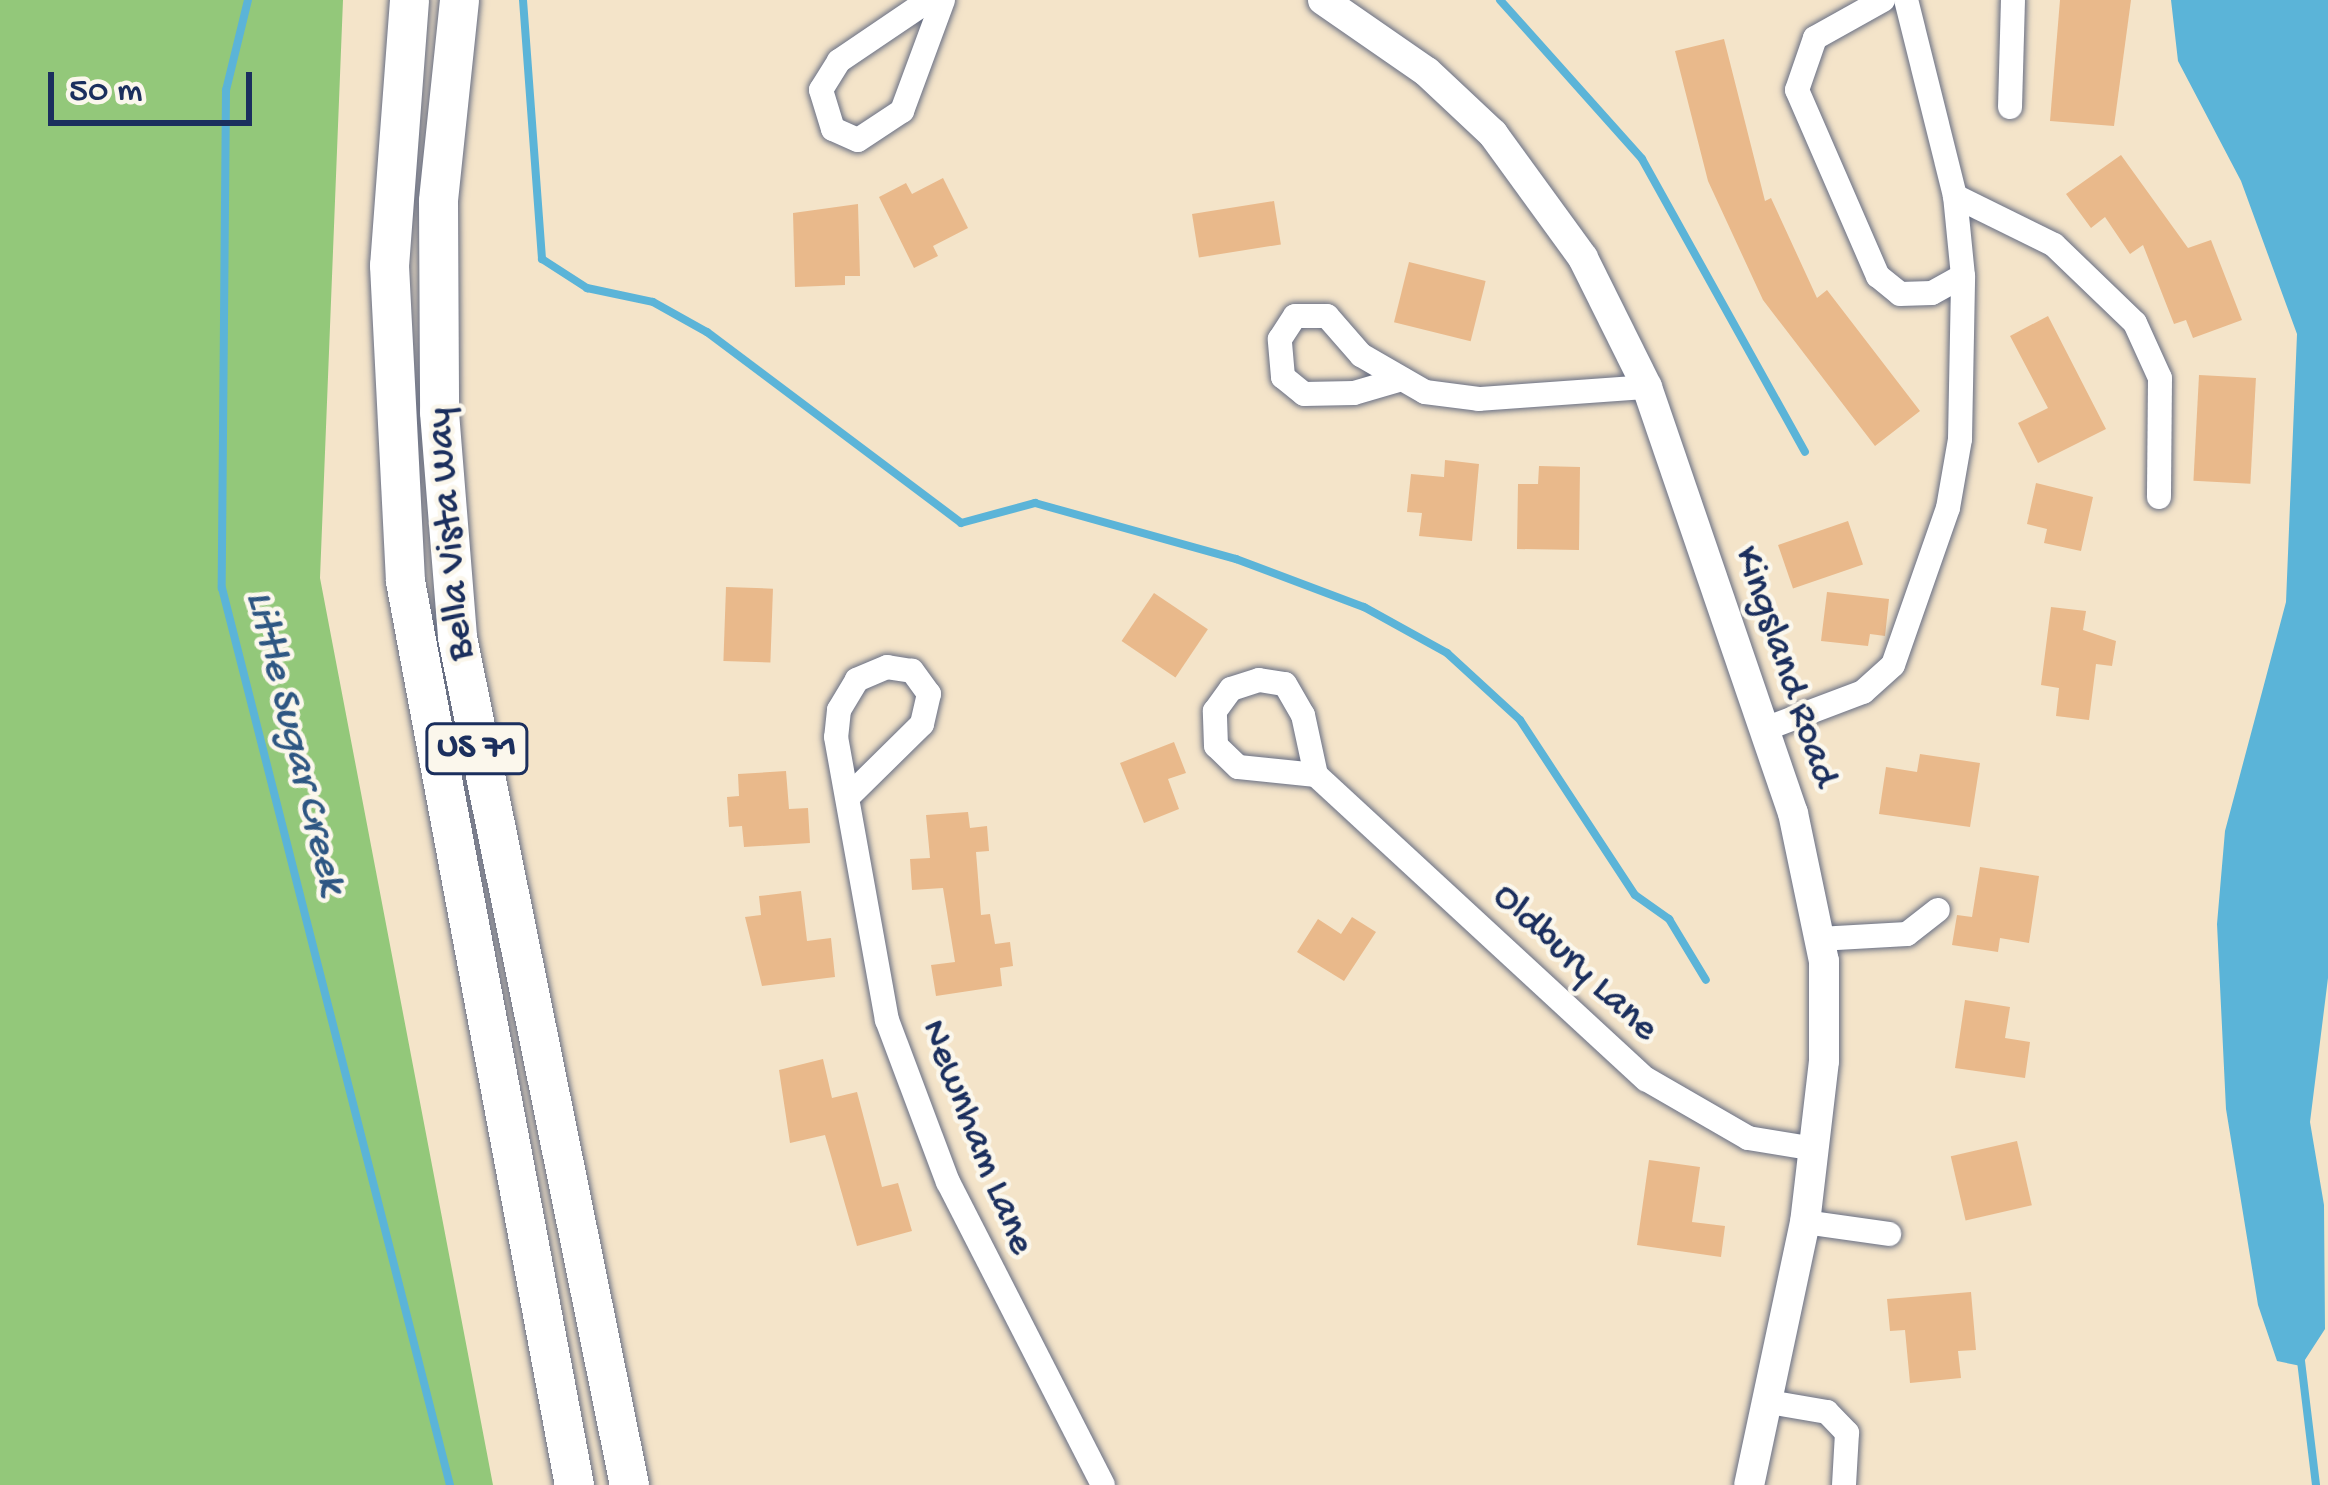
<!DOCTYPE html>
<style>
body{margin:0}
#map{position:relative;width:2328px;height:1485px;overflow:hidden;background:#f4e4c9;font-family:"Gochi Hand",sans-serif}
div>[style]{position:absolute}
.green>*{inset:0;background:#93c87a}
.water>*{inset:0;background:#5bb4d8}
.stream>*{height:8px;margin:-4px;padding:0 4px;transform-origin:4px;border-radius:4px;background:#5bb4d8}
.building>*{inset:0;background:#e9b98b;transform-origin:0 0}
.roads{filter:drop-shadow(0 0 3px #676e83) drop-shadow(0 0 3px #676e83)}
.minor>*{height:24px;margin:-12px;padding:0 12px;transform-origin:12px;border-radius:12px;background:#fff}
.tertiary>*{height:30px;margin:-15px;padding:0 15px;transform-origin:15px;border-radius:15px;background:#fff}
.primary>*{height:39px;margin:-19.5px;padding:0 19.5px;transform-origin:19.5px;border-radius:19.5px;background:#fff}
span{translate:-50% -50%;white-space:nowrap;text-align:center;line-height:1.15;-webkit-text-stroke:9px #fbf7ec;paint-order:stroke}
.shield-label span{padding:3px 9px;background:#fbf7ec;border:3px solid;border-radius:9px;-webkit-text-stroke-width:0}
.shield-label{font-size:36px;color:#1b2f5e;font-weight:700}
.street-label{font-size:39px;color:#1b2f5e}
.water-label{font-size:42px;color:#2e5783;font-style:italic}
.scale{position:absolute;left:48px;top:72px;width:204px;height:54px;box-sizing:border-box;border:6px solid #1b2f5e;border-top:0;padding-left:15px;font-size:36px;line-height:42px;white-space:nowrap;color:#1b2f5e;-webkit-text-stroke:9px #fbf7ec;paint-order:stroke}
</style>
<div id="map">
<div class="green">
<i style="clip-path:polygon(0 0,343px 0,320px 578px,493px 1485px,0 1485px)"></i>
</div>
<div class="water">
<i style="clip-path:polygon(2171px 0,2328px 0,2328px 978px,2310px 1122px,2324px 1205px,2325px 1329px,2301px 1366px,2277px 1361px,2258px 1305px,2226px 1109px,2217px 924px,2225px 831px,2286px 602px,2297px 334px,2241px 181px,2178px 61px)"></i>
</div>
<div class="stream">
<i style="left:248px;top:0;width:93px;rotate:103.7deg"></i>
<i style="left:226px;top:90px;width:498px;rotate:90.5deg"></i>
<i style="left:222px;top:588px;width:926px;rotate:75.74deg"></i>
<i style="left:523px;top:0;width:260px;rotate:85.8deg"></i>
<i style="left:542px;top:259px;width:54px;rotate:32.8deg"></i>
<i style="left:587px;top:288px;width:67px;rotate:12deg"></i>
<i style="left:653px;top:302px;width:62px;rotate:29.1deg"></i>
<i style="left:707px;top:332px;width:318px;rotate:36.9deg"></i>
<i style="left:961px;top:523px;width:77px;rotate:-15.1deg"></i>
<i style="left:1035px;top:503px;width:209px;rotate:15.6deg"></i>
<i style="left:1236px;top:559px;width:137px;rotate:20.6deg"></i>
<i style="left:1364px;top:607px;width:95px;rotate:29deg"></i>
<i style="left:1447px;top:653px;width:99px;rotate:42.5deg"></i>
<i style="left:1520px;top:720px;width:209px;rotate:56.7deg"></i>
<i style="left:1635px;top:895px;width:42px;rotate:35.2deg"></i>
<i style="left:1669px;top:919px;width:71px;rotate:58.8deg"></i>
<i style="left:1500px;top:0;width:213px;rotate:48.2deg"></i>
<i style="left:1642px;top:159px;width:335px;rotate:60.9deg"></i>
<i style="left:2301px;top:1361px;width:125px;rotate:83.1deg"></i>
</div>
<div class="building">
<i style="clip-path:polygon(2060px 0,2131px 0,2114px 126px,2050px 121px)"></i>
<i style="clip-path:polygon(1724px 39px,1765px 201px,1771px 198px,1817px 298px,1827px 290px,1920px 411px,1875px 446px,1763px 300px,1708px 181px,1675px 51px)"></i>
<i style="clip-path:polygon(2121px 155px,2188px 248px,2211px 240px,2242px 320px,2193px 338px,2186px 320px,2174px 324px,2143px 245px,2130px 254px,2105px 217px,2091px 228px,2066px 194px)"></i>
<i style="clip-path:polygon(943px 178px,968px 228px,933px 246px,938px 256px,914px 268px,879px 197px,906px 183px,912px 194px)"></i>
<i style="left:1274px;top:201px;width:44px;height:83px;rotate:81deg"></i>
<i style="clip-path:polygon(858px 204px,860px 276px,845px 276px,845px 285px,795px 287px,793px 213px)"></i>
<i style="left:1409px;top:262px;width:79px;height:62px;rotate:14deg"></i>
<i style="clip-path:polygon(2048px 316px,2106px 429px,2038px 463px,2018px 423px,2048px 408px,2010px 336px)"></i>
<i style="left:2199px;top:375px;width:57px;height:106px;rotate:3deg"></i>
<i style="clip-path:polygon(1445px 460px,1479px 464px,1472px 541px,1419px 536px,1422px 513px,1407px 512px,1411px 474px,1444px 477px)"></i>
<i style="clip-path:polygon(1539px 466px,1580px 467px,1579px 550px,1517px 549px,1518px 484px,1538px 484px)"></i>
<i style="clip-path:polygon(2036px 483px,2093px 497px,2081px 551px,2044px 543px,2047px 529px,2027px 524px)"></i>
<i style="left:1848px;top:521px;width:46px;height:74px;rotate:71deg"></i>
<i style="left:726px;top:587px;width:47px;height:74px;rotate:2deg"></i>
<i style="clip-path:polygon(1827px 592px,1889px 599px,1885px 636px,1870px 634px,1868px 646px,1821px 641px)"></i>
<i style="left:1154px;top:593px;width:65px;height:58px;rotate:34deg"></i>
<i style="clip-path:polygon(2051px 607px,2086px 611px,2083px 630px,2116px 641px,2112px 666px,2096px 664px,2089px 720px,2056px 716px,2059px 688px,2041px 685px)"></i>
<i style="clip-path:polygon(1174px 742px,1186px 773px,1168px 779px,1179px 809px,1144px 823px,1120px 763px)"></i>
<i style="clip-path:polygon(1920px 754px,1980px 763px,1970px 827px,1879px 814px,1886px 767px,1917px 772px)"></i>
<i style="clip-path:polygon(786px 771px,789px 809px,808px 808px,810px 843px,744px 847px,742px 826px,729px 827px,727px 797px,739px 796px,738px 774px)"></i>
<i style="clip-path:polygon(968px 812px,970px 828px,987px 826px,989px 851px,976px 852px,981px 915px,990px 914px,995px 944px,1010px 942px,1013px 966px,1000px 968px,1002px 986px,936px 996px,931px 965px,955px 962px,943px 888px,912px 890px,910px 859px,930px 858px,926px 815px)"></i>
<i style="clip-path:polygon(1980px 867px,2039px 876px,2029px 943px,2000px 938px,1998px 952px,1952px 945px,1957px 915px,1972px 917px)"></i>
<i style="clip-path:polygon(801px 891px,807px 941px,831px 938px,835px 977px,762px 986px,745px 917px,761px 915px,759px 896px)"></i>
<i style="clip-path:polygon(1352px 917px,1376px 932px,1344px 981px,1297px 952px,1318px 919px,1341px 934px)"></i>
<i style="clip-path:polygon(1965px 1000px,2010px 1007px,2005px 1038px,2030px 1042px,2025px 1078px,1955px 1068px)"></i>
<i style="clip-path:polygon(823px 1059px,832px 1098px,857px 1092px,882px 1187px,898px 1183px,912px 1231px,857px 1246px,825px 1135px,790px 1143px,779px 1070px)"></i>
<i style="left:2017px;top:1141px;width:66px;height:68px;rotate:77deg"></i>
<i style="clip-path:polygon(1649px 1160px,1700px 1167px,1692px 1222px,1725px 1226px,1721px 1257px,1637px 1245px)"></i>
<i style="clip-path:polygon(1971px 1292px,1976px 1350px,1958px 1351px,1961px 1378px,1910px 1383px,1905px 1330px,1890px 1331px,1887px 1299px)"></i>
</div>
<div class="roads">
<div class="minor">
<i style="left:929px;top:0;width:109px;rotate:145.9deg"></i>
<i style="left:839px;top:61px;width:34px;rotate:122deg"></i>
<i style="left:821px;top:90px;width:41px;rotate:72.9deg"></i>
<i style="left:833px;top:129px;width:27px;rotate:24deg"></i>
<i style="left:858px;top:140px;width:53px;rotate:-33.4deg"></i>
<i style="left:902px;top:111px;width:118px;rotate:-69.7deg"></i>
<i style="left:1883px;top:0;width:78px;rotate:150.8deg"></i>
<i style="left:1815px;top:38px;width:55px;rotate:109.1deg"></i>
<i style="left:1797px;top:90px;width:203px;rotate:66.5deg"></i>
<i style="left:1878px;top:276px;width:28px;rotate:39deg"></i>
<i style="left:1900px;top:294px;width:32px;rotate:-2deg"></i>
<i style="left:1932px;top:293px;width:35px;rotate:-29deg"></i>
<i style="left:2010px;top:107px;width:107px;rotate:-88.4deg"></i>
<i style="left:1955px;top:196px;width:110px;rotate:26.3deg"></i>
<i style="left:2054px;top:245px;width:112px;rotate:43.9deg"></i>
<i style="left:2135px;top:323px;width:60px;rotate:65.6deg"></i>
<i style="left:2160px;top:378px;width:119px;rotate:90.5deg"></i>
<i style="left:1402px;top:379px;width:50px;rotate:163.7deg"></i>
<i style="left:1354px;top:393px;width:50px;rotate:178.9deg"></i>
<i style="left:1304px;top:394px;width:27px;rotate:-141deg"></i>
<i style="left:1283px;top:377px;width:38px;rotate:-95deg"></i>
<i style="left:1280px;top:339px;width:27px;rotate:-57deg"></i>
<i style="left:1295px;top:316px;width:32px"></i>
<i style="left:1327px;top:316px;width:52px;rotate:48.9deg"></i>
<i style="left:1361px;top:355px;width:74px;rotate:30deg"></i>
<i style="left:1425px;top:392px;width:54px;rotate:7.4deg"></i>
<i style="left:1479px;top:399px;width:168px;rotate:-4.1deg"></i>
<i style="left:1765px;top:729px;width:105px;rotate:-20.7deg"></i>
<i style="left:1863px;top:692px;width:40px;rotate:-42deg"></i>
<i style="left:1893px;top:665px;width:166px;rotate:-70.7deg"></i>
<i style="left:1948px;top:508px;width:70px;rotate:-80.1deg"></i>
<i style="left:1960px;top:439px;width:163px;rotate:-88.9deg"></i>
<i style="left:1963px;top:276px;width:80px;rotate:-95.7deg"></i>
<i style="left:1955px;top:196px;width:202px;rotate:-104deg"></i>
<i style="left:1316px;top:775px;width:78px;rotate:-174.1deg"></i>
<i style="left:1238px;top:767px;width:30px;rotate:-136deg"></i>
<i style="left:1216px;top:746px;width:35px;rotate:-92deg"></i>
<i style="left:1215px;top:711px;width:27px;rotate:-54deg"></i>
<i style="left:1231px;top:689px;width:29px;rotate:-18deg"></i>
<i style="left:1259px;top:680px;width:26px;rotate:9deg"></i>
<i style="left:1285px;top:684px;width:36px;rotate:60deg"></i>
<i style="left:1303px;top:715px;width:61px;rotate:77.8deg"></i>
<i style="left:1316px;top:775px;width:449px;rotate:42.7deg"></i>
<i style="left:1646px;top:1079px;width:118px;rotate:30deg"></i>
<i style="left:1748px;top:1138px;width:68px;rotate:9.3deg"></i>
<i style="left:850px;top:795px;width:101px;rotate:-44.6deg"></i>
<i style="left:922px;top:724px;width:31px;rotate:-77deg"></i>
<i style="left:929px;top:694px;width:29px;rotate:-126deg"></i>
<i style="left:912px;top:671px;width:25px;rotate:-171deg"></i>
<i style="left:887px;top:667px;width:33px;rotate:157deg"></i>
<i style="left:857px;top:680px;width:35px;rotate:121deg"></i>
<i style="left:839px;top:710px;width:27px;rotate:96deg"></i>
<i style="left:836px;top:737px;width:288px;rotate:79.8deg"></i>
<i style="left:887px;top:1020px;width:173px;rotate:69.4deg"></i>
<i style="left:948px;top:1182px;width:340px;rotate:62.9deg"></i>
<i style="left:1819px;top:939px;width:88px;rotate:-3.3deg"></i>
<i style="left:1907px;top:934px;width:39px;rotate:-38deg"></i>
<i style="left:1805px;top:1222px;width:85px;rotate:8.1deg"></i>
<i style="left:1769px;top:1402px;width:59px;rotate:9.8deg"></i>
<i style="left:1827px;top:1412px;width:29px;rotate:46deg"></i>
<i style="left:1847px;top:1433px;width:52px;rotate:93.3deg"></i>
</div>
<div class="tertiary">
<i style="left:1323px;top:0;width:126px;rotate:34.7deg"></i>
<i style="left:1427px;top:72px;width:91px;rotate:43.2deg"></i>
<i style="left:1493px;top:134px;width:153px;rotate:54deg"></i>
<i style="left:1583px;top:258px;width:144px;rotate:63.6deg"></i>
<i style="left:1647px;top:387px;width:450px;rotate:71.1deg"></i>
<i style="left:1793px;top:813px;width:151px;rotate:78.2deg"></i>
<i style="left:1824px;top:961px;width:100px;rotate:90deg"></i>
<i style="left:1824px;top:1061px;width:162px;rotate:96.7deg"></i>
<i style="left:1805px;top:1222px;width:269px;rotate:102deg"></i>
</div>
<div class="primary">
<i style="left:409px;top:0;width:266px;rotate:94.3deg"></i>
<i style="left:389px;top:265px;width:316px;rotate:87.1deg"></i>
<i style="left:405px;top:581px;width:920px;rotate:79.41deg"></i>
<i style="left:459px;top:0;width:202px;rotate:96deg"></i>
<i style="left:438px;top:201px;width:211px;rotate:89.7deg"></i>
<i style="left:439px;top:412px;width:226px;rotate:85.4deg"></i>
<i style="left:457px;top:637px;width:865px;rotate:78.53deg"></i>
</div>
</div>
<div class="shield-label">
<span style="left:477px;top:749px">US 71</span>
</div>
<div class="street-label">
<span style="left:452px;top:534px;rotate:-95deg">Bella Vista Way</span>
<span style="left:1784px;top:667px;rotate:71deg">Kingsland Road</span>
<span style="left:1574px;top:964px;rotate:43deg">Oldbury Lane</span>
<span style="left:975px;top:1138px;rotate:68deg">Newnham Lane</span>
</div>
<div class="water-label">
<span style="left:293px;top:743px;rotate:76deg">Little Sugar Creek</span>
</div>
<div class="scale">50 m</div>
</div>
